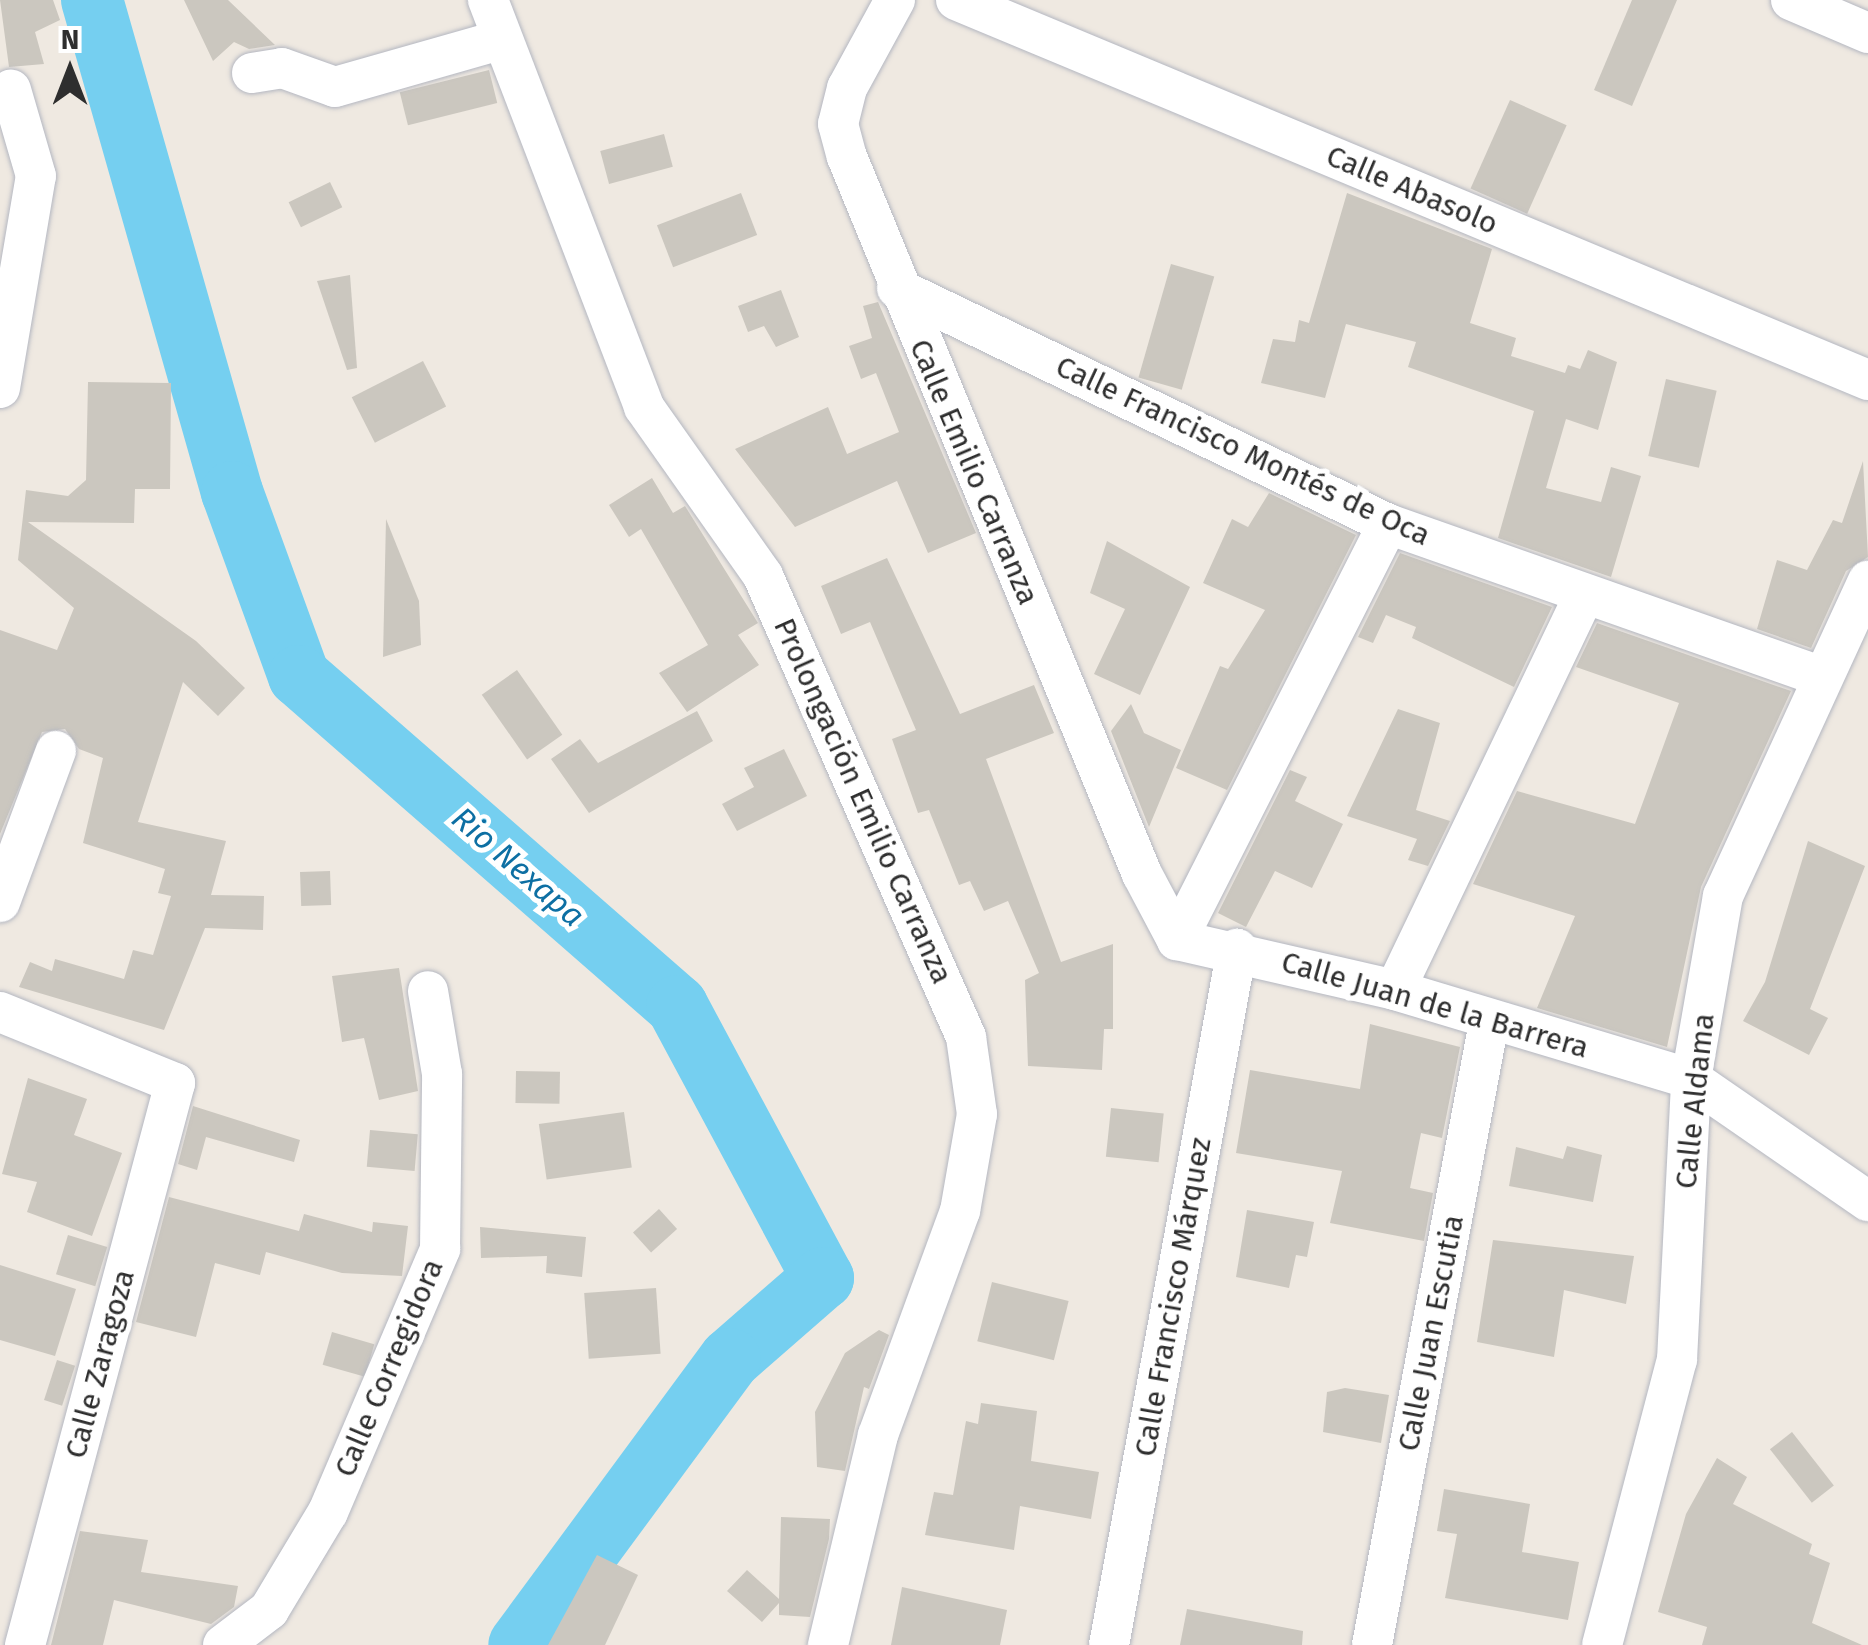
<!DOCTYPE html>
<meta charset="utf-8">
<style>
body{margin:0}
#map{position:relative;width:1868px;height:1645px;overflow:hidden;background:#efe9e1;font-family:"Fira Sans",sans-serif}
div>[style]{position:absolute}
.river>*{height:62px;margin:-31px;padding:0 31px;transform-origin:31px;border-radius:31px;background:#75cff0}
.building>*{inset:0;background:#cbc7bf;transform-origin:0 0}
.roads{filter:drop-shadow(0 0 2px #b4b7c1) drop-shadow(0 0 2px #b4b7c1)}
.minor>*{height:40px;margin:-20px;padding:0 20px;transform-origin:20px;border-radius:20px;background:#fff}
span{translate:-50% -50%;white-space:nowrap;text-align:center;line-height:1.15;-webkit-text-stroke:10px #fff;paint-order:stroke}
.street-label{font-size:30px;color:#2e2e2e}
.water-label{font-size:32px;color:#0d6fa3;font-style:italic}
.north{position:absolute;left:20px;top:20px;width:100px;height:100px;-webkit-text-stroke:8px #fff;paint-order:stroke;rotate:0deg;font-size:28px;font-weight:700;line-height:40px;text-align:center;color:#2e2e2e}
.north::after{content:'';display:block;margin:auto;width:35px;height:45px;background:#2e2e2e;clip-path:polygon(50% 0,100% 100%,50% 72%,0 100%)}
</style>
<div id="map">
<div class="river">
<i style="left:92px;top:0;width:512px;rotate:74.12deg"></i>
<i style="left:232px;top:492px;width:196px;rotate:70deg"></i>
<i style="left:299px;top:676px;width:502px;rotate:41.12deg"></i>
<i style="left:677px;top:1006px;width:309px;rotate:61.8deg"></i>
<i style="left:823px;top:1278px;width:123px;rotate:138.9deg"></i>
<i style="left:730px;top:1359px;width:355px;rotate:126.4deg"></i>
</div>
<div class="building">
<i style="clip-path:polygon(0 0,53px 0,60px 20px,35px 32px,44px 64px,9px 67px)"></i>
<i style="clip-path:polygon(184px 0,228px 0,275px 45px,249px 49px,234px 42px,213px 61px)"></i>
<i style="clip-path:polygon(1632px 0,1677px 0,1632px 106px,1594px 90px)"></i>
<i style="left:489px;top:70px;width:34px;height:92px;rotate:76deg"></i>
<i style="left:1510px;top:100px;width:62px;height:97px;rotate:24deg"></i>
<i style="left:664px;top:134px;width:34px;height:66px;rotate:75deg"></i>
<i style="left:330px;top:182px;width:28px;height:46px;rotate:64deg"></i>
<i style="left:741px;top:193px;width:45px;height:90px;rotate:69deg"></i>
<i style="clip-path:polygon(1347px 193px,1492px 249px,1470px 323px,1516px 338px,1511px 356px,1565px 373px,1568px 365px,1580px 369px,1588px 350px,1617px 362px,1598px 430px,1566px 419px,1546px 488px,1601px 502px,1611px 467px,1641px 476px,1611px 577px,1498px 538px,1534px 411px,1408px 367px,1416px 342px,1346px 324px,1325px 398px,1261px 383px,1273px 339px,1295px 342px,1299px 320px,1309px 323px)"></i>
<i style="left:1171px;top:264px;width:45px;height:118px;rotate:16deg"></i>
<i style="clip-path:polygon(350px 275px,357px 368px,347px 370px,317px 281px)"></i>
<i style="clip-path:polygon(781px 290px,799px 337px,776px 347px,764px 326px,748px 332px,738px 306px)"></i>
<i style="clip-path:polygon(878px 302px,976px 533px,928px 553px,897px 481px,795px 527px,735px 449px,828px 407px,847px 454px,899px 432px,876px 373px,861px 379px,849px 346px,872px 338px,863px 306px)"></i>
<i style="left:423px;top:361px;width:51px;height:80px;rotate:63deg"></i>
<i style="left:1666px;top:379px;width:52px;height:79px;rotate:13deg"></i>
<i style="clip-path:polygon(88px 382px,171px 383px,170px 489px,135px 489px,134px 523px,28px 522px,196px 641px,245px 688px,218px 716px,183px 682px,138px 822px,226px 841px,211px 895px,264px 896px,263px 930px,205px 928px,164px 1030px,19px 987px,30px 962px,52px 971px,55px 959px,124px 979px,133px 950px,153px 955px,171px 896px,158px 893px,165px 869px,83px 843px,103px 758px,79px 749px,65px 729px,42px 732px,0 834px,0 630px,57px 650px,74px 608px,18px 560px,26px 490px,68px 496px,86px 480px)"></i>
<i style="clip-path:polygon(1863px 461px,1868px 557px,1846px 571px,1811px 648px,1757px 629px,1777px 560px,1807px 570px,1833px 520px,1842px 523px)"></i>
<i style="clip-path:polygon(652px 478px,673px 513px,685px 506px,758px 623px,738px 635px,759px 665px,687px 712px,659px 673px,708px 645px,641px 529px,629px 537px,609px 505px)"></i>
<i style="clip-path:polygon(1269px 493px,1356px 535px,1227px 790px,1176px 768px,1220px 666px,1228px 669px,1265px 610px,1203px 583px,1232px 519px,1248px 527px)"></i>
<i style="clip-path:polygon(386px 519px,419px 601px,421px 645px,383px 657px)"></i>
<i style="clip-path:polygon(1107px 541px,1190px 587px,1140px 695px,1094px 674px,1125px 609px,1090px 593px)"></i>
<i style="clip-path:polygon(1400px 553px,1552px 607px,1514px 687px,1412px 638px,1416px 627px,1386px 615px,1373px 643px,1358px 637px)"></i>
<i style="clip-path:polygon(887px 558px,960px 714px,1034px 685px,1054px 733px,986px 759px,1061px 962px,1113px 944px,1113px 1029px,1104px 1029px,1102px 1070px,1028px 1066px,1025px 980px,1039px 973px,1008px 901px,984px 911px,970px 881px,959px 885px,929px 810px,918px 813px,892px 739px,916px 730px,870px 622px,841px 634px,821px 586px)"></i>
<i style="clip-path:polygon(1597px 623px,1791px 691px,1701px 887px,1667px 1047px,1537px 1008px,1575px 916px,1473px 884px,1517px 791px,1635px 824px,1679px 703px,1576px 667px)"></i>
<i style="left:517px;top:670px;width:79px;height:43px;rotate:55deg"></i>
<i style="clip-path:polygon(1131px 704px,1144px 733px,1181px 750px,1149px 827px,1111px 731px)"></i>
<i style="clip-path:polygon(1398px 709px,1440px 723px,1416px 810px,1450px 821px,1428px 866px,1408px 860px,1417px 839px,1347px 816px)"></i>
<i style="clip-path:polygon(697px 711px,713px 741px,589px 813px,551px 759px,580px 739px,598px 763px)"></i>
<i style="clip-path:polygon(784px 749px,807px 796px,737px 831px,722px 804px,754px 787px,744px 768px)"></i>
<i style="clip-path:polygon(1290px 770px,1307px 777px,1295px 801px,1343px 824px,1312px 888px,1275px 871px,1246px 927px,1218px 913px)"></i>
<i style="clip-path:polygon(1808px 841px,1865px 866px,1810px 1009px,1828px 1018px,1809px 1055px,1743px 1021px,1765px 982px)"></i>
<i style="left:330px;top:871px;width:34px;height:30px;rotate:88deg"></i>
<i style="clip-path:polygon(399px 968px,418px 1091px,379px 1100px,364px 1038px,342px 1042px,332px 976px)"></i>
<i style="clip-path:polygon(1370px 1024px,1460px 1047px,1442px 1138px,1421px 1133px,1410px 1188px,1433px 1193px,1424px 1241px,1330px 1223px,1342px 1171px,1236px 1153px,1250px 1070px,1360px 1089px)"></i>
<i style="left:516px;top:1071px;width:44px;height:32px;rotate:1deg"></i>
<i style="clip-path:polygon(28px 1078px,87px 1099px,74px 1135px,122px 1153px,92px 1236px,27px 1212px,37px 1182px,2px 1174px)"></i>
<i style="clip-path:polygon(193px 1106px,300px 1140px,294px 1162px,206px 1137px,197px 1170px,178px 1164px)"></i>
<i style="left:1111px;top:1108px;width:53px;height:49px;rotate:6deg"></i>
<i style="left:624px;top:1112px;width:56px;height:86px;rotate:82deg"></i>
<i style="left:370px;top:1130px;width:48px;height:37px;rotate:5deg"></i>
<i style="clip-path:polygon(1567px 1146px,1602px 1155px,1593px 1202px,1509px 1186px,1516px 1147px,1563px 1159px)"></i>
<i style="clip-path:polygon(169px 1197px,299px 1231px,304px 1214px,372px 1232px,373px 1222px,408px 1226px,402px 1276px,342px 1273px,266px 1252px,260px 1275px,215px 1263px,196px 1337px,136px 1322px)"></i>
<i style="left:659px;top:1209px;width:27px;height:35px;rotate:48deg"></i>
<i style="clip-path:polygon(1247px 1210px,1314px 1222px,1307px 1257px,1296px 1255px,1289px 1288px,1236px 1277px)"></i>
<i style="clip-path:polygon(480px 1227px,586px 1237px,582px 1277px,546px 1273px,547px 1256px,481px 1258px)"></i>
<i style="left:68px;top:1235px;width:41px;height:41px;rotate:17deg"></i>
<i style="clip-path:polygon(1493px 1240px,1634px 1256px,1626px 1304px,1564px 1290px,1554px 1357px,1477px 1342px)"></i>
<i style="clip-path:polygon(0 1265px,76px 1289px,55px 1356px,0 1340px)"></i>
<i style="left:992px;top:1282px;width:79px;height:61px;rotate:14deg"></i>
<i style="left:656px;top:1288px;width:66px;height:72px;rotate:86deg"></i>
<i style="clip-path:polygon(879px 1330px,889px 1335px,869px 1389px,864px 1387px,845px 1471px,817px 1467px,815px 1412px,845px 1353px)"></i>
<i style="left:332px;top:1332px;width:44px;height:34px;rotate:16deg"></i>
<i style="left:57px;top:1360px;width:19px;height:42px;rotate:18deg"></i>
<i style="clip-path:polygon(1345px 1388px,1389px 1395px,1381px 1443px,1323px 1432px,1327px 1392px)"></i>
<i style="clip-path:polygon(981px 1403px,1037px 1411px,1031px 1461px,1099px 1472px,1091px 1519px,1020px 1506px,1014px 1550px,925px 1535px,934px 1492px,953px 1495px,966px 1421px,978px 1424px)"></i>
<i style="left:1792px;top:1432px;width:68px;height:28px;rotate:52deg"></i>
<i style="clip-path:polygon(1717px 1458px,1747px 1477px,1733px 1504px,1812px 1544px,1809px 1554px,1830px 1563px,1812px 1623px,1862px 1645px,1702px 1645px,1707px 1627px,1658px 1612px,1686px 1514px)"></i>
<i style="clip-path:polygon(1444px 1489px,1530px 1504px,1522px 1552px,1579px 1562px,1568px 1620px,1445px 1598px,1457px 1534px,1437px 1531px)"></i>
<i style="clip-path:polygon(781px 1517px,830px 1519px,829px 1539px,810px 1617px,779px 1615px,779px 1603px,762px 1622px,727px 1591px,747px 1570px,779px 1599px)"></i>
<i style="clip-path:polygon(80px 1531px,148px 1540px,141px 1572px,238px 1586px,234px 1607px,211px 1624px,114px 1600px,103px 1645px,51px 1645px)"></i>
<i style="clip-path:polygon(597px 1555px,638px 1575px,605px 1645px,548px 1645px)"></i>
<i style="clip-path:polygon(902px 1587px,1007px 1610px,1000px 1645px,891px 1645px)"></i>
<i style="clip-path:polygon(1187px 1609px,1303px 1631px,1302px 1645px,1180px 1645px)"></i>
</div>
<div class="roads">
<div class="minor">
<i style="left:488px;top:0;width:436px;rotate:69deg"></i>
<i style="left:644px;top:407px;width:207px;rotate:54.8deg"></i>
<i style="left:763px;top:576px;width:504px;rotate:66.23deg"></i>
<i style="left:966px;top:1037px;width:78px;rotate:81.9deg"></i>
<i style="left:977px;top:1114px;width:98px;rotate:99.9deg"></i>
<i style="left:960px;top:1211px;width:239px;rotate:110.1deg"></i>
<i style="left:878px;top:1435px;width:216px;rotate:103.4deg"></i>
<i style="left:895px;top:0;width:100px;rotate:118.6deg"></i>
<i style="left:847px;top:88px;width:37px;rotate:104deg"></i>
<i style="left:838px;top:124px;width:34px;rotate:75deg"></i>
<i style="left:847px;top:157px;width:775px;rotate:67.64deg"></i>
<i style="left:1142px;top:874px;width:75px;rotate:62.1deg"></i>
<i style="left:956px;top:0;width:988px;rotate:22.62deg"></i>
<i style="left:1791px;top:0;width:84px;rotate:23.2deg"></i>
<i style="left:252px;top:73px;width:30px;rotate:-9deg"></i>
<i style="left:282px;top:68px;width:56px;rotate:19.7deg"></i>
<i style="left:335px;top:87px;width:172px;rotate:-15.9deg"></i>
<i style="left:897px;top:288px;width:545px;rotate:25.67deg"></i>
<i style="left:1388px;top:524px;width:460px;rotate:19.4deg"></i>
<i style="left:0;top:388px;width:215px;rotate:-80.4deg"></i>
<i style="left:36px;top:176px;width:90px;rotate:-106.2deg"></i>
<i style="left:0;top:902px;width:161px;rotate:-69.7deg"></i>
<i style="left:1177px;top:940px;width:224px;rotate:12.9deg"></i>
<i style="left:1395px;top:990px;width:309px;rotate:16.7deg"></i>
<i style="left:1691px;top:1079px;width:215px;rotate:34.6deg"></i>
<i style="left:1177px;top:940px;width:466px;rotate:-63.1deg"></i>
<i style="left:1395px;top:990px;width:439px;rotate:-64.4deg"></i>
<i style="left:0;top:1012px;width:189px;rotate:22.1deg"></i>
<i style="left:175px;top:1083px;width:582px;rotate:104.94deg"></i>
<i style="left:223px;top:1645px;width:58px;rotate:-37.3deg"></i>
<i style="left:269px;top:1610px;width:114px;rotate:-59deg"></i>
<i style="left:328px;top:1512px;width:286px;rotate:-66.9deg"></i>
<i style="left:440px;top:1249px;width:175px;rotate:-89.3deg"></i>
<i style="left:442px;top:1074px;width:84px;rotate:-99.6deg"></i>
<i style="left:1109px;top:1645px;width:708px;rotate:-79.58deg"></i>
<i style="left:1372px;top:1645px;width:634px;rotate:-79.36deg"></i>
<i style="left:1602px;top:1645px;width:295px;rotate:-75.3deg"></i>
<i style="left:1677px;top:1360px;width:281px;rotate:-87.1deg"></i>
<i style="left:1691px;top:1079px;width:186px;rotate:-80.1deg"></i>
<i style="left:1723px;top:896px;width:347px;rotate:-65.3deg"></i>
</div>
</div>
<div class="street-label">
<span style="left:1412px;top:190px;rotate:23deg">Calle Abasolo</span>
<span style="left:1243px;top:451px;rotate:25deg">Calle Francisco Montés de Oca</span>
<span style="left:974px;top:472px;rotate:67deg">Calle Emilio Carranza</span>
<span style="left:863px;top:801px;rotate:66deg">Prolongación Emilio Carranza</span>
<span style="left:1435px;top:1005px;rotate:16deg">Calle Juan de la Barrera</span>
<span style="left:1695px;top:1101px;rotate:-84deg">Calle Aldama</span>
<span style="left:1173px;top:1297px;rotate:-80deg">Calle Francisco Márquez</span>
<span style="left:1431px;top:1333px;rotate:-79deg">Calle Juan Escutia</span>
<span style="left:100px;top:1364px;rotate:-75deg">Calle Zaragoza</span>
<span style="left:389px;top:1368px;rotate:-67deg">Calle Corregidora</span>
</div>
<div class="water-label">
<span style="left:518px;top:867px;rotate:41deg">Rio Nexapa</span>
</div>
<div class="north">N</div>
</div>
